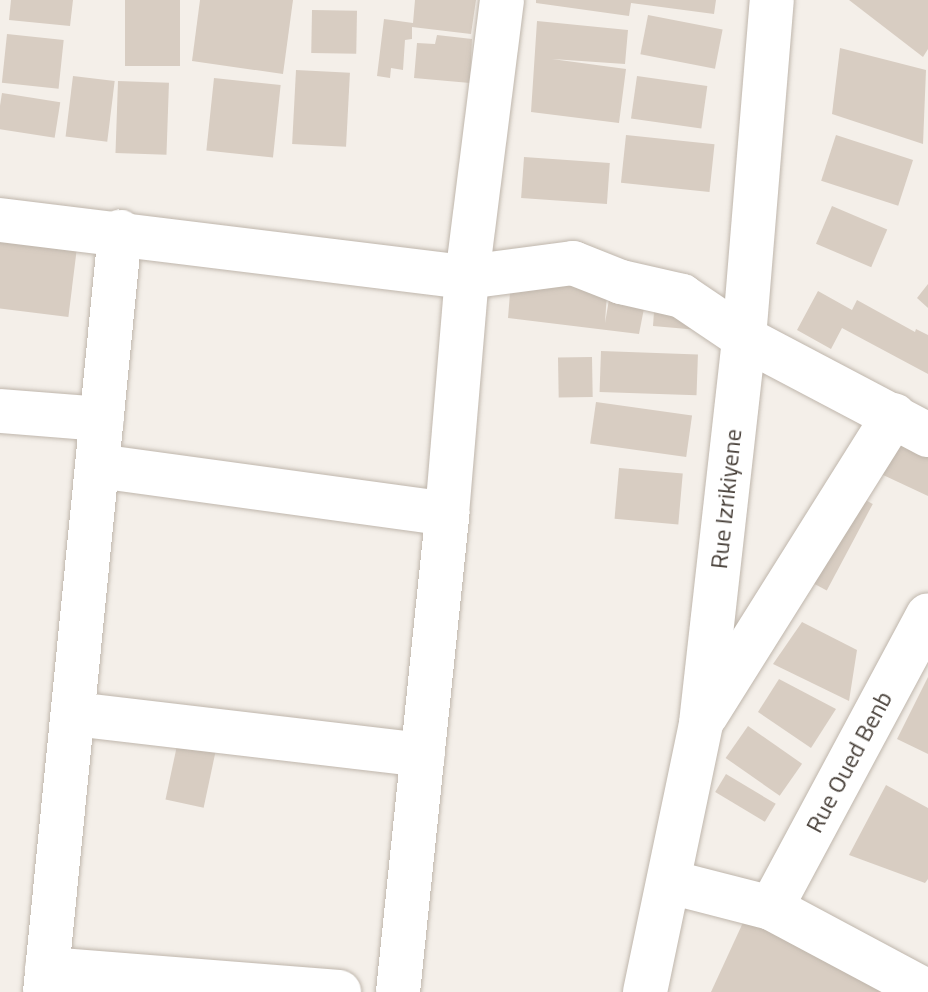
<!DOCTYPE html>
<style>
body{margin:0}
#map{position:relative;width:928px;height:992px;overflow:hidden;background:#f4efe9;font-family:"Titillium Web",sans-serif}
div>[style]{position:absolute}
.building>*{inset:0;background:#d8cdc2;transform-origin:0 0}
.roads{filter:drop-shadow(0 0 2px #bfb6ac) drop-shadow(0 0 2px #bfb6ac)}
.minor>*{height:44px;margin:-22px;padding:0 22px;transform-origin:22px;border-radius:22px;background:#fff}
span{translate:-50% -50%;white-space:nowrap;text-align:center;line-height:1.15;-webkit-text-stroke:6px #fff;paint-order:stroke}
.street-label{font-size:24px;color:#473f38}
</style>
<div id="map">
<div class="building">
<i style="clip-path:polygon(11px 0,73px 0,70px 26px,9px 20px)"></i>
<i style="left:125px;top:0;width:55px;height:66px"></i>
<i style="clip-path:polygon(200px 0,293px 0,283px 74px,192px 61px)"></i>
<i style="clip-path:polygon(415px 0,476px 0,471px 34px,412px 27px,412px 39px,405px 40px,403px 70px,391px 68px,390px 78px,377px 76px,384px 19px,413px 23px)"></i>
<i style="clip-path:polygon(536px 0,716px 0,714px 14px,631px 3px,629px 16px,536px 3px)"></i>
<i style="clip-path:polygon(849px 0,928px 0,928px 49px,923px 57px)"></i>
<i style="left:312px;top:10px;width:45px;height:43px;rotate:1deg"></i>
<i style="left:648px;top:15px;width:76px;height:40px;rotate:11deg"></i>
<i style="clip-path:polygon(537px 21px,628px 30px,625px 64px,552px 59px,626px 69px,619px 123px,531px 112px)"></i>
<i style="left:7px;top:34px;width:57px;height:49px;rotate:6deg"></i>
<i style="clip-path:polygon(437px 35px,472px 39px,470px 83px,414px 78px,417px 43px,435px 44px)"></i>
<i style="clip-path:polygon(840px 48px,926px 70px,923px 144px,832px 114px)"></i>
<i style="left:296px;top:70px;width:54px;height:74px;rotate:3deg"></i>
<i style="left:73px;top:76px;width:42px;height:61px;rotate:7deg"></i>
<i style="left:637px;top:76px;width:71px;height:43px;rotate:8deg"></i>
<i style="left:214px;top:78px;width:67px;height:73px;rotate:6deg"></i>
<i style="left:118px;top:81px;width:51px;height:72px;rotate:2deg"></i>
<i style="left:2px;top:93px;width:59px;height:36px;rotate:9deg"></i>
<i style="left:626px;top:135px;width:89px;height:48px;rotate:6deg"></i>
<i style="left:836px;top:135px;width:81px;height:48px;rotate:18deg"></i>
<i style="left:524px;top:157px;width:86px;height:41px;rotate:4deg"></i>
<i style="left:832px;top:206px;width:60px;height:41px;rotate:23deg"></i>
<i style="left:0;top:226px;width:79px;height:82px;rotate:7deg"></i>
<i style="clip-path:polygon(512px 268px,608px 277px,605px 323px,613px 276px,649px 283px,639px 334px,508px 318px)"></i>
<i style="clip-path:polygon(656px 284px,699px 330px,653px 326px)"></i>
<i style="clip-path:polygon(928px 284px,928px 308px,917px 298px)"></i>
<i style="clip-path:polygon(818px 291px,852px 310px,857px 300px,915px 332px,916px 329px,928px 335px,928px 374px,842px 328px,831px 349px,797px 330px)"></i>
<i style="left:601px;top:351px;width:97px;height:41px;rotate:2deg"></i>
<i style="left:592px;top:357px;width:40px;height:34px;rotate:89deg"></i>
<i style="left:596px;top:402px;width:97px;height:42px;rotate:8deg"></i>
<i style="clip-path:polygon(909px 424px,928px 435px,928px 496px,881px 474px)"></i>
<i style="left:619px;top:468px;width:64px;height:51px;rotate:5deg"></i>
<i style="left:856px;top:495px;width:19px;height:98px;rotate:28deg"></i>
<i style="clip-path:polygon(802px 622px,857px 650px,849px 701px,773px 664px)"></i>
<i style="clip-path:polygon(928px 677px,928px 754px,897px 739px)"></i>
<i style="clip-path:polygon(779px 679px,836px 709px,811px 748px,758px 712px)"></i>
<i style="left:748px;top:726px;width:66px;height:39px;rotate:35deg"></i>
<i style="left:179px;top:736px;width:39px;height:65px;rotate:12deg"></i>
<i style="left:726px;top:774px;width:58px;height:21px;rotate:31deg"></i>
<i style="clip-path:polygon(886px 785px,928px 808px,928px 879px,925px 883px,849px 855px)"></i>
<i style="clip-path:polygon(746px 916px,909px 992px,711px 992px)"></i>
</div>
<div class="roads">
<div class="minor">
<i style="left:0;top:220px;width:470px;rotate:7deg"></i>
<i style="left:467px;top:277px;width:107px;rotate:-7.5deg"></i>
<i style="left:573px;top:263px;width:52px;rotate:21.6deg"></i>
<i style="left:621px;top:282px;width:63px;rotate:12.9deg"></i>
<i style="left:682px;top:296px;width:75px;rotate:34.1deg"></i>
<i style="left:744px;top:338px;width:208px;rotate:27.8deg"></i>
<i style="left:0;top:411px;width:102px;rotate:4.5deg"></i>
<i style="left:98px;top:466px;width:352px;rotate:7.8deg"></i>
<i style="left:74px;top:714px;width:351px;rotate:6.7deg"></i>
<i style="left:706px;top:715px;width:354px;rotate:-57.9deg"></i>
<i style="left:670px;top:882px;width:104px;rotate:14.4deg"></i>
<i style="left:771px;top:908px;width:178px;rotate:28.1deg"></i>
<i style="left:771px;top:908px;width:332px;rotate:-61.8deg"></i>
<i style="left:47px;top:969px;width:293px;rotate:4.5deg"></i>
<i style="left:45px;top:992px;width:764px;rotate:-84.36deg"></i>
<i style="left:398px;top:992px;width:481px;rotate:-84.1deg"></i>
<i style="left:447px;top:514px;width:238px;rotate:-85.2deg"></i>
<i style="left:467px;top:277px;width:279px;rotate:-82.8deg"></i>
<i style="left:645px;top:992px;width:275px;rotate:-78.2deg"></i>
<i style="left:701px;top:723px;width:387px;rotate:-83.6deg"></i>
<i style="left:744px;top:338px;width:339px;rotate:-85.3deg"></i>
</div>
</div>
<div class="street-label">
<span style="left:726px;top:499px;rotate:-84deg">Rue Izrikiyene</span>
<span style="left:849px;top:762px;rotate:-62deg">Rue Oued Benb</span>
</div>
</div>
